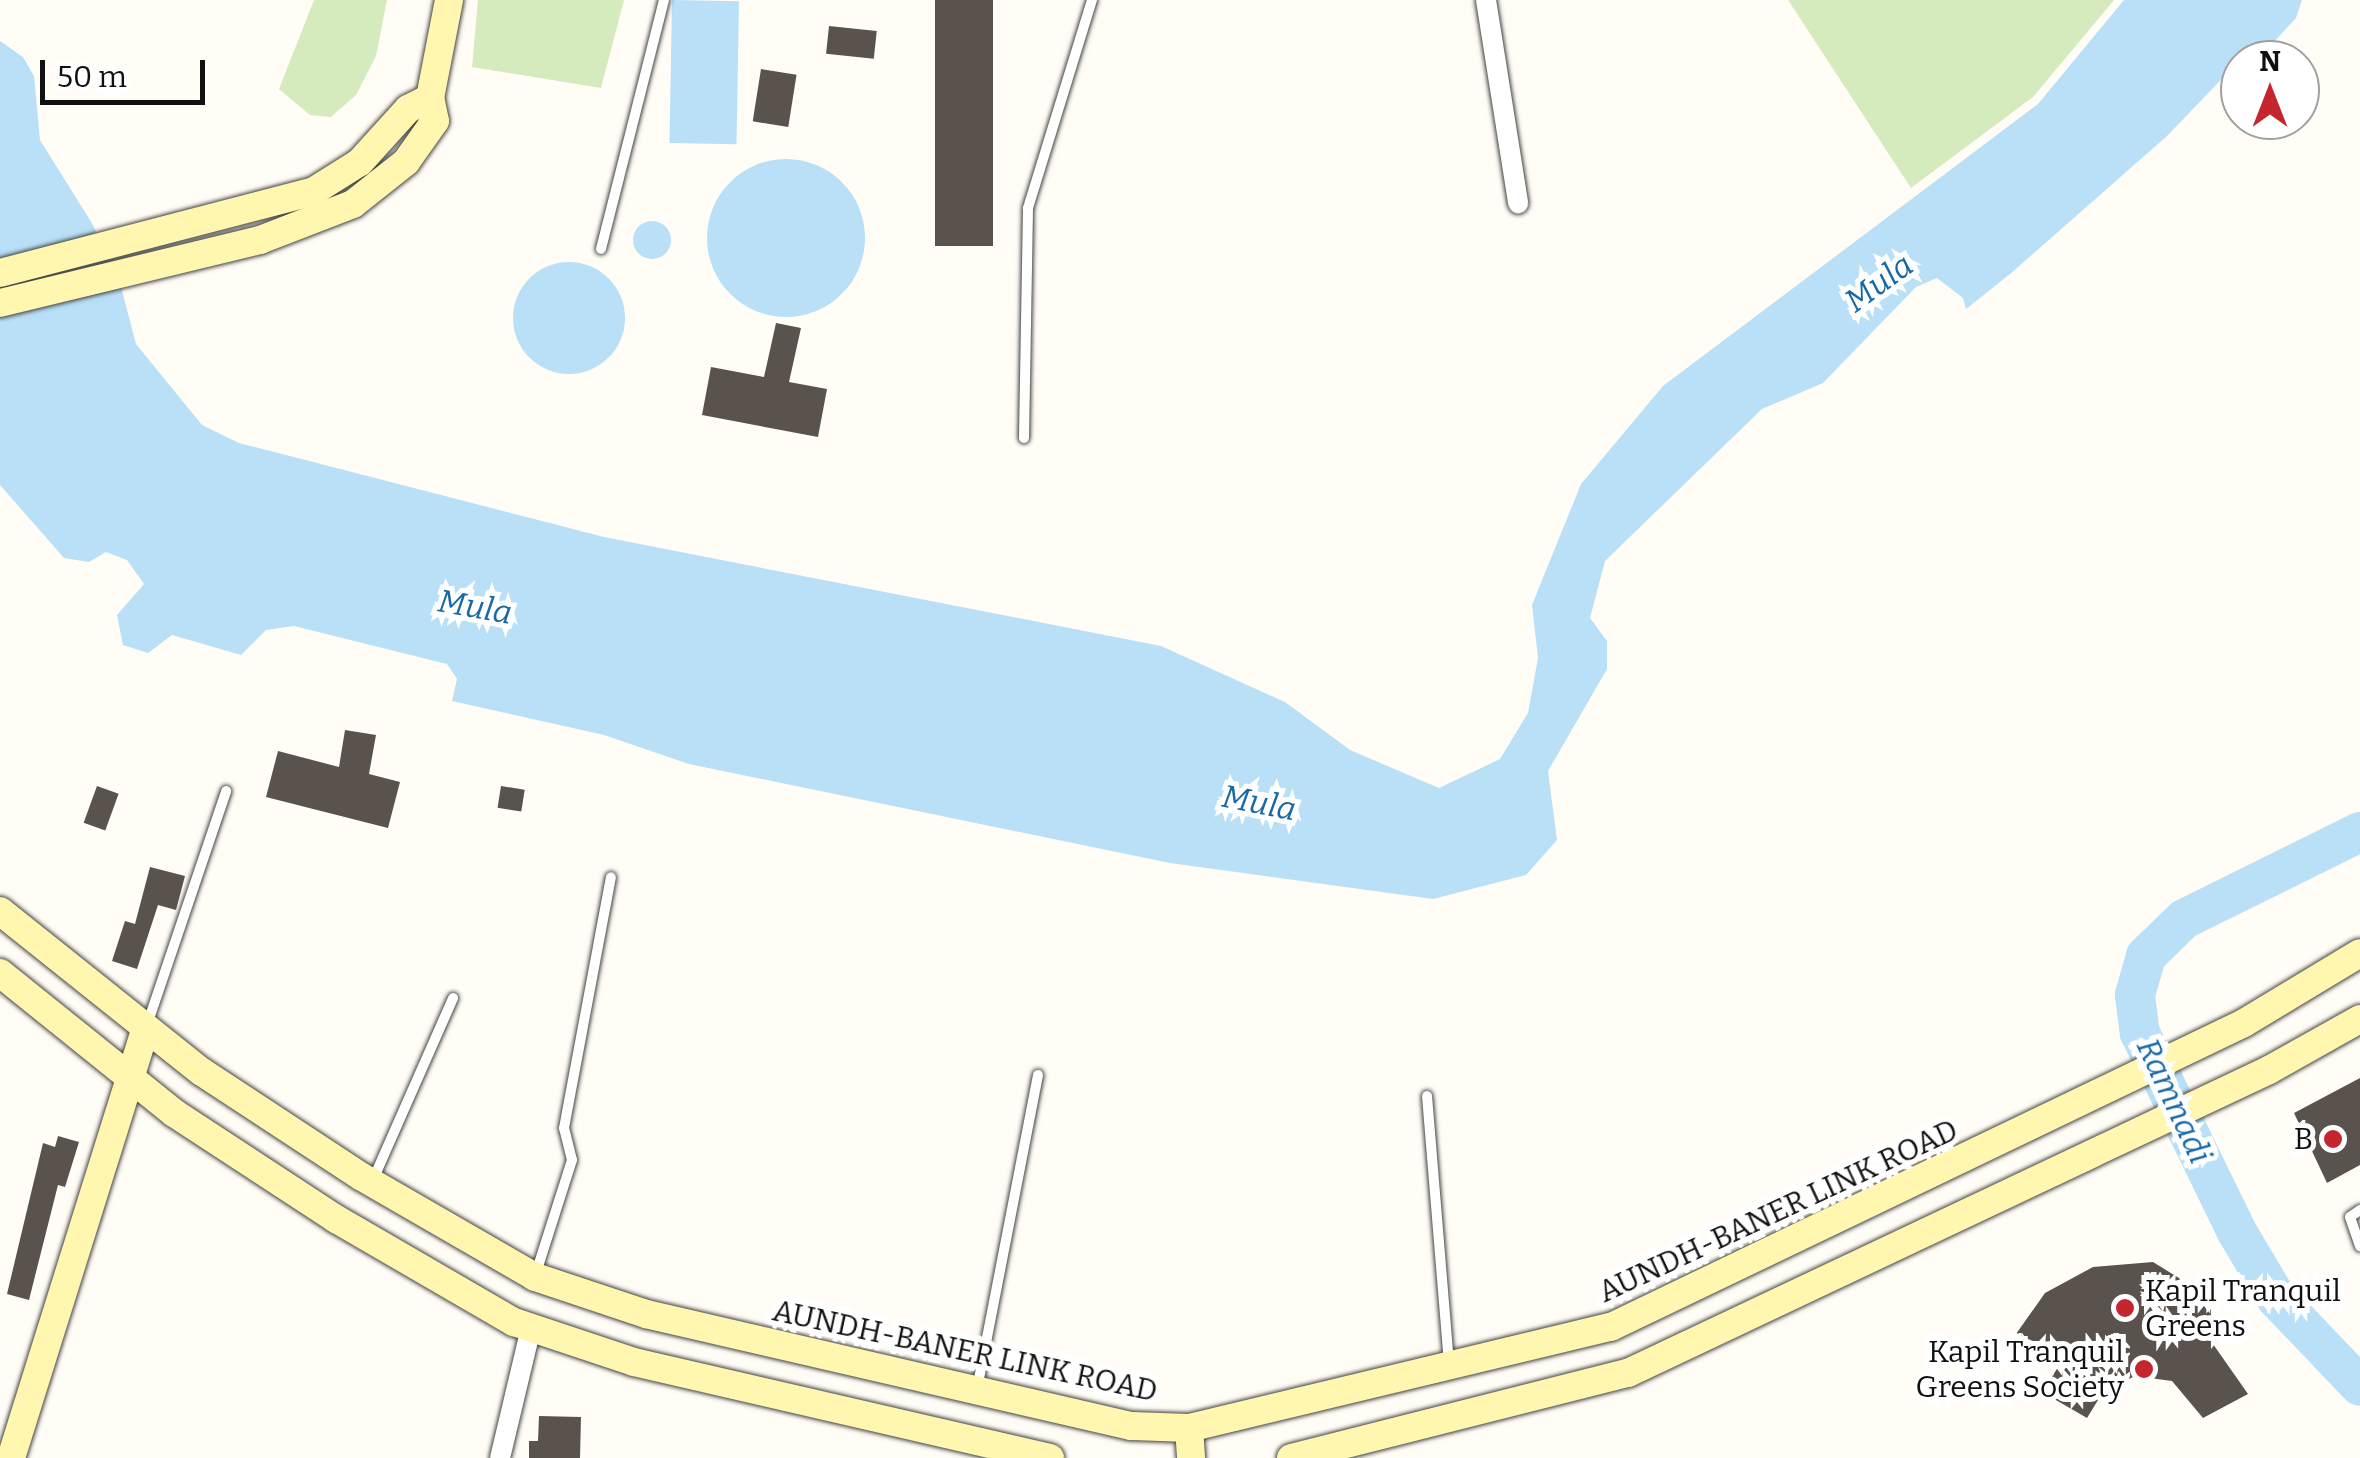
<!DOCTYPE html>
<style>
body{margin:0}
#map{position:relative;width:2360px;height:1458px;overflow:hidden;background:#fffdf5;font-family:Bitter,serif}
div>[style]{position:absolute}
.green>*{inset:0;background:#d5ebbd}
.water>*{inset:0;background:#b9e0f7;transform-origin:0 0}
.round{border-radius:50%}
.river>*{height:40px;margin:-20px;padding:0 20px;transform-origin:20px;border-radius:20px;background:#b9e0f7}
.building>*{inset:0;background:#5a524d;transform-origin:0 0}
.roads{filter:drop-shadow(0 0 2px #444) drop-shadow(0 0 2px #444)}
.lane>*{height:10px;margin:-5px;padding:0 5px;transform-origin:5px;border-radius:5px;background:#fff}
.street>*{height:20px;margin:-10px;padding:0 10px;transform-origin:10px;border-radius:10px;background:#fff}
.secondary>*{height:28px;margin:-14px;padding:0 14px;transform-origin:14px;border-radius:14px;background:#fff6b0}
.dots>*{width:28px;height:28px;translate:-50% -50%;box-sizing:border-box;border:5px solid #fff;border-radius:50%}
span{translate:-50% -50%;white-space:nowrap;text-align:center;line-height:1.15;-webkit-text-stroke:10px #fff;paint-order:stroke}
.poi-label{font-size:30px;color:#111}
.right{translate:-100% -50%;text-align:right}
.left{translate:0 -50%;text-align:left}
.street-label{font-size:30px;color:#111}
.water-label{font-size:32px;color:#1768a6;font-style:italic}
.north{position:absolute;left:2220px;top:40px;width:100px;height:100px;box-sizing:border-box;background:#fff;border:2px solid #a0a0a0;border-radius:50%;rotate:0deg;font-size:28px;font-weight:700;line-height:40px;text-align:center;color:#111}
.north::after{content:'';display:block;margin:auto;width:35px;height:45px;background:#c4262e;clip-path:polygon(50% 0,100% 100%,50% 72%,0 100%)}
.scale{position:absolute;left:40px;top:60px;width:165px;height:45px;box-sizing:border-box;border:5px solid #111;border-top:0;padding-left:12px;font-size:30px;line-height:35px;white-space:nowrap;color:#111;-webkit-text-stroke:8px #fff;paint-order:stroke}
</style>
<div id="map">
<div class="green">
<i style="clip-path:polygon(314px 0,387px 0,376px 56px,356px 95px,331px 117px,310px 115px,279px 89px)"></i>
<i style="clip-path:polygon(478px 0,624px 0,601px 88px,472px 67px)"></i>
<i style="clip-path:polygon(1788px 0,2114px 0,2033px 97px,1911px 188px)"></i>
</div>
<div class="water">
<i style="left:672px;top:0;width:67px;height:143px;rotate:1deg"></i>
<i style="clip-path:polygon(2124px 0,2302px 0,2296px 18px,2271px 45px,2272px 60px,2240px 60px,2167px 136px,2010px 274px,1966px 309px,1963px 298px,1937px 278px,1916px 287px,1823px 383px,1762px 409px,1605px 561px,1590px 618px,1607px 641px,1607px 669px,1548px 771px,1557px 840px,1526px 875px,1433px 899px,1170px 863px,689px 764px,604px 735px,452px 701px,457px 679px,447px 664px,294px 626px,266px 630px,241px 655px,172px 635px,148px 653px,123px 645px,117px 615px,144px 584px,127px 560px,106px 552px,89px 562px,64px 558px,0 485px,0 41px,23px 57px,34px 76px,40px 140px,93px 225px,120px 283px,136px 344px,202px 425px,239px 443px,604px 537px,1161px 646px,1285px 702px,1350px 750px,1439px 788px,1500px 759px,1528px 713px,1538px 658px,1532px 605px,1581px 484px,1663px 386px,2038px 104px)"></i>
<i class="round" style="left:707px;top:159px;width:158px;height:158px"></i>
<i class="round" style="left:633px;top:221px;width:38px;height:38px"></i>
<i class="round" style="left:513px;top:262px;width:112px;height:112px"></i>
</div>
<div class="river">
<i style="left:2360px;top:832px;width:196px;rotate:153.7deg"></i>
<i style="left:2184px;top:919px;width:53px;rotate:135.8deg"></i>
<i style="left:2146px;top:956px;width:41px;rotate:105.8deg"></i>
<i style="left:2135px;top:995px;width:38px;rotate:83deg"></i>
<i style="left:2140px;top:1033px;width:221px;rotate:64deg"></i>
<i style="left:2237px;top:1232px;width:78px;rotate:59.2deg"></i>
<i style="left:2277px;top:1299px;width:120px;rotate:46.3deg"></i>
</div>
<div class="building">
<i style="left:935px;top:0;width:58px;height:246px"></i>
<i style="left:829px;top:26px;width:48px;height:28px;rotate:6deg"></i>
<i style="left:761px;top:69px;width:36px;height:53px;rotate:9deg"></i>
<i style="clip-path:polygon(776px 323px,801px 328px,789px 382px,827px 389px,818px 437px,702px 415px,711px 367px,764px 377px)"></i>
<i style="clip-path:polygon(345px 730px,376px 735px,369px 774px,400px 782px,388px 828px,266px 797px,278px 751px,339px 767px)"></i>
<i style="left:97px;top:786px;width:23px;height:39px;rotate:20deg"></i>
<i style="left:501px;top:786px;width:24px;height:22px;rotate:9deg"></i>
<i style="clip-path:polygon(150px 867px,185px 876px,176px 910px,158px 905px,137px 969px,112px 961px,125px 921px,135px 924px)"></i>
<i style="clip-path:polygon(2360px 1078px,2360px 1165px,2327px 1183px,2294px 1113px)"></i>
<i style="clip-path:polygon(58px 1136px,79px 1142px,65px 1187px,58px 1185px,29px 1300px,7px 1294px,43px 1143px,55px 1147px)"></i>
<i style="clip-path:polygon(2153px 1262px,2200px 1291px,2226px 1337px,2213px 1344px,2248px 1394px,2203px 1418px,2172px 1381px,2135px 1376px,2103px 1392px,2087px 1418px,2042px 1392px,2066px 1355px,2016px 1334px,2045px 1293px,2093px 1267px)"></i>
<i style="clip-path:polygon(539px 1416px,581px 1417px,580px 1458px,529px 1458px,529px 1441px,538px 1441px)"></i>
</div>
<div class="roads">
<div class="lane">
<i style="left:601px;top:249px;width:257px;rotate:-75.8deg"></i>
<i style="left:1024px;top:438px;width:230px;rotate:-89deg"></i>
<i style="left:1028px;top:208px;width:218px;rotate:-72.9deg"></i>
<i style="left:147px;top:1025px;width:247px;rotate:-71.3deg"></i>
<i style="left:1427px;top:1096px;width:267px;rotate:85.3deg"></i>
<i style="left:372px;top:1182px;width:201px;rotate:-66.2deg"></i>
<i style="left:2360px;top:1210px;width:12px;rotate:145deg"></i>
<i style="left:2350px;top:1217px;width:31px;rotate:71deg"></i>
<i style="left:535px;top:1276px;width:122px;rotate:-72.3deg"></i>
<i style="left:572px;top:1160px;width:33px;rotate:-104deg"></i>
<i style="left:564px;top:1128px;width:255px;rotate:-79.4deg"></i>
<i style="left:977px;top:1389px;width:320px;rotate:-79deg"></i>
</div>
<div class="street">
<i style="left:1486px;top:0;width:206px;rotate:81deg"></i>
<i style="left:500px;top:1458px;width:134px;rotate:-76.6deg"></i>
</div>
<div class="secondary">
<i style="left:0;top:273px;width:325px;rotate:-14.6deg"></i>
<i style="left:314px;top:191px;width:54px;rotate:-32.2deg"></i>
<i style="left:360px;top:162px;width:72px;rotate:-47.8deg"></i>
<i style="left:408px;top:109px;width:25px;rotate:-27deg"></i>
<i style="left:0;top:303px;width:268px;rotate:-13.6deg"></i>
<i style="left:260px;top:240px;width:100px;rotate:-21.2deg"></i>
<i style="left:353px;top:204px;width:68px;rotate:-38.4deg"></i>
<i style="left:406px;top:162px;width:50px;rotate:-54.7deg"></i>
<i style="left:435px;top:121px;width:24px;rotate:-102deg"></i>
<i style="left:430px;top:98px;width:100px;rotate:-79deg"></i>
<i style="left:0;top:911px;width:258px;rotate:38.6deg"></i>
<i style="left:202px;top:1072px;width:191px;rotate:33.3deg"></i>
<i style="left:362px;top:1177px;width:200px;rotate:30deg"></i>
<i style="left:535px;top:1277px;width:117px;rotate:18.4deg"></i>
<i style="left:646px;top:1314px;width:498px;rotate:13deg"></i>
<i style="left:1131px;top:1426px;width:58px;rotate:2deg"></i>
<i style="left:1189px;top:1428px;width:434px;rotate:-13.5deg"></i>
<i style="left:1611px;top:1327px;width:702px;rotate:-25.65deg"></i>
<i style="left:2244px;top:1023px;width:135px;rotate:-31.1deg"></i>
<i style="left:0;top:973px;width:223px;rotate:38.8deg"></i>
<i style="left:174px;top:1113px;width:194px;rotate:33.2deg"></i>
<i style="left:336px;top:1219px;width:206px;rotate:30.1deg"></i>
<i style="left:514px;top:1322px;width:126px;rotate:18.4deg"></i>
<i style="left:634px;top:1362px;width:427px;rotate:13deg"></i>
<i style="left:1189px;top:1428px;width:30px;rotate:86deg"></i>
<i style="left:11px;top:1458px;width:448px;rotate:-72.6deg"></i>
<i style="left:1291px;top:1458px;width:348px;rotate:-14.2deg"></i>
<i style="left:1628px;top:1373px;width:709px;rotate:-25.3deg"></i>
<i style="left:2269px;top:1070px;width:104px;rotate:-29.3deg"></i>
</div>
</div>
<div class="dots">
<i style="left:2333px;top:1139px;background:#c4262e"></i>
<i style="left:2125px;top:1308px;background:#c4262e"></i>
<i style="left:2144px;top:1369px;background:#c4262e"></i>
</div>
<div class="poi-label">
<span class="right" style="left:2313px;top:1139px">B</span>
<span class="left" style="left:2145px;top:1308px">Kapil Tranquil<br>Greens</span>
<span class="right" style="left:2124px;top:1369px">Kapil Tranquil<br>Greens Society</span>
</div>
<div class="street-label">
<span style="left:1778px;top:1211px;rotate:-25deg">AUNDH-BANER LINK ROAD</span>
<span style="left:965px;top:1351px;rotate:12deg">AUNDH-BANER LINK ROAD</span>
</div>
<div class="water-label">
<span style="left:1879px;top:283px;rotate:-36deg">Mula</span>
<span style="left:475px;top:607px;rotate:10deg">Mula</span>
<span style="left:1259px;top:803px;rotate:11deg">Mula</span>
<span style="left:2174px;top:1101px;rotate:65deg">Ramnadi</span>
</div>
<div class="north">N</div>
<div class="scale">50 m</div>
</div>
